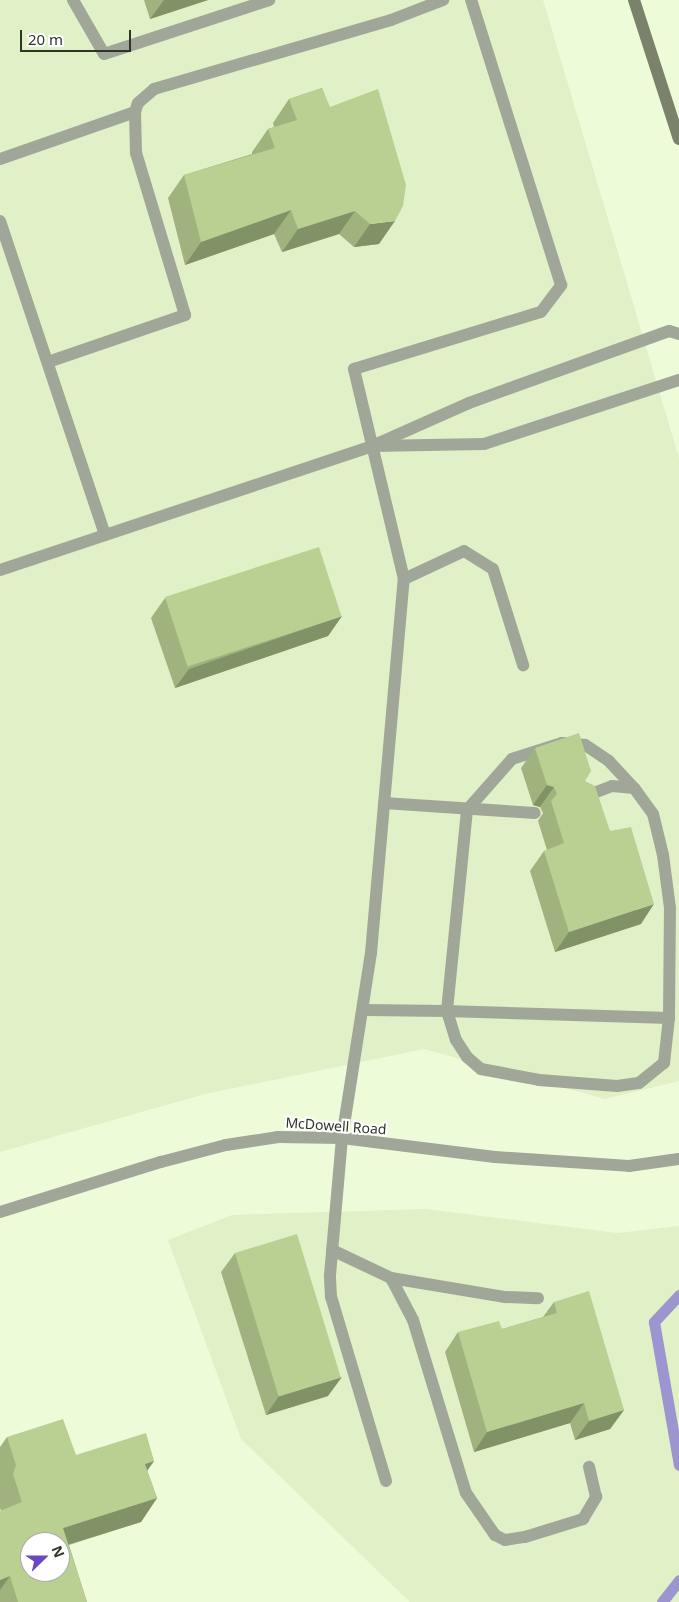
<!DOCTYPE html>
<style>
body{margin:0}
#map{position:relative;width:679px;height:1602px;overflow:hidden;background:#edfbd8;font-family:"Noto Sans",sans-serif}
div>[style]{position:absolute}
.built>*{inset:0;background:#e0f0c7}
.stream>*{height:11px;margin:-5.5px;padding:0 5.5px;transform-origin:5.5px;border-radius:5.5px;background:#9d95cf}
.service>*{height:12px;margin:-6px;padding:0 6px;transform-origin:6px;border-radius:6px;background:#a1a798}
.tertiary>*{height:12px;margin:-6px;padding:0 6px;transform-origin:6px;border-radius:6px;background:#a1a798}
.secondary>*{height:12px;margin:-6px;padding:0 6px;transform-origin:6px;border-radius:6px;background:#7a826c}
.wall>*{inset:0;background:#a0b37e}
.shaded-wall>*{inset:0;background:#829267}
.building>*{inset:0;background:#bad093;transform-origin:0 0}
span{translate:-50% -50%;white-space:nowrap;text-align:center;line-height:1.15;-webkit-text-stroke:4px #fff;paint-order:stroke}
.street-label{font-size:14px;color:#303528}
.north{position:absolute;left:20px;top:1532px;width:50px;height:50px;box-sizing:border-box;background:#fff;border:1px solid #acaea9;border-radius:50%;rotate:68deg;font-size:14px;font-weight:700;line-height:20px;text-align:center;color:#303528}
.north::after{content:'';display:block;margin:auto;width:18px;height:22px;background:#6849c2;clip-path:polygon(50% 0,100% 100%,50% 72%,0 100%)}
.scale{position:absolute;left:20px;top:30px;width:111px;height:22px;box-sizing:border-box;border:2px solid #303528;border-top:0;padding-left:6px;font-size:15px;line-height:18px;white-space:nowrap;color:#303528;-webkit-text-stroke:4px #fff;paint-order:stroke}
</style>
<div id="map">
<div class="built">
<i style="clip-path:polygon(0 0,543px 0,679px 458px,679px 1081px,605px 1099px,424px 1049px,205px 1094px,0 1152px)"></i>
<i style="clip-path:polygon(426px 1209px,618px 1233px,679px 1226px,679px 1602px,410px 1602px,241px 1439px,168px 1240px,232px 1215px)"></i>
</div>
<div class="stream">
<i style="left:679px;top:1295px;width:37px;rotate:133deg"></i>
<i style="left:654px;top:1322px;width:145px;rotate:80.1deg"></i>
<i style="left:662px;top:1602px;width:28px;rotate:-52deg"></i>
</div>
<div class="service">
<i style="left:73px;top:0;width:62px;rotate:60.1deg"></i>
<i style="left:104px;top:54px;width:174px;rotate:-18.1deg"></i>
<i style="left:0;top:159px;width:143px;rotate:-19.2deg"></i>
<i style="left:0;top:221px;width:331px;rotate:71.5deg"></i>
<i style="left:679px;top:334px;width:10px;rotate:-163deg"></i>
<i style="left:669px;top:331px;width:213px;rotate:160.2deg"></i>
<i style="left:469px;top:403px;width:106px;rotate:156.1deg"></i>
<i style="left:372px;top:446px;width:112px;rotate:-1deg"></i>
<i style="left:484px;top:444px;width:205px;rotate:-18.2deg"></i>
<i style="left:48px;top:362px;width:145px;rotate:-18.9deg"></i>
<i style="left:185px;top:315px;width:169px;rotate:-106.8deg"></i>
<i style="left:136px;top:153px;width:41px;rotate:-91.4deg"></i>
<i style="left:135px;top:112px;width:9px;rotate:-72deg"></i>
<i style="left:138px;top:103px;width:21px;rotate:-41deg"></i>
<i style="left:154px;top:89px;width:247px;rotate:-16.2deg"></i>
<i style="left:391px;top:20px;width:56px;rotate:-21deg"></i>
<i style="left:0;top:570px;width:392px;rotate:-18.4deg"></i>
<i style="left:404px;top:579px;width:66px;rotate:-25deg"></i>
<i style="left:464px;top:551px;width:34px;rotate:32deg"></i>
<i style="left:493px;top:569px;width:101px;rotate:72.6deg"></i>
<i style="left:634px;top:788px;width:37px;rotate:-133deg"></i>
<i style="left:609px;top:761px;width:29px;rotate:-146deg"></i>
<i style="left:585px;top:745px;width:23px;rotate:-175deg"></i>
<i style="left:562px;top:743px;width:52px;rotate:162.3deg"></i>
<i style="left:512px;top:759px;width:68px;rotate:131.4deg"></i>
<i style="left:467px;top:810px;width:202px;rotate:95.7deg"></i>
<i style="left:447px;top:1011px;width:222px;rotate:1.8deg"></i>
<i style="left:384px;top:803px;width:151px;rotate:3.8deg"></i>
<i style="left:364px;top:1010px;width:83px;rotate:0.7deg"></i>
<i style="left:447px;top:1011px;width:30px;rotate:73deg"></i>
<i style="left:456px;top:1040px;width:20px;rotate:57deg"></i>
<i style="left:467px;top:1057px;width:18px;rotate:41deg"></i>
<i style="left:481px;top:1069px;width:59px;rotate:10.7deg"></i>
<i style="left:539px;top:1080px;width:78px;rotate:4.4deg"></i>
<i style="left:617px;top:1086px;width:22px;rotate:-8deg"></i>
<i style="left:639px;top:1083px;width:32px;rotate:-39deg"></i>
<i style="left:664px;top:1063px;width:45px;rotate:-83.7deg"></i>
<i style="left:669px;top:1018px;width:110px;rotate:-89.5deg"></i>
<i style="left:670px;top:908px;width:53px;rotate:-97.5deg"></i>
<i style="left:663px;top:855px;width:42px;rotate:-103.7deg"></i>
<i style="left:653px;top:814px;width:32px;rotate:-126deg"></i>
<i style="left:634px;top:788px;width:22px;rotate:-175deg"></i>
<i style="left:612px;top:786px;width:33px;rotate:159deg"></i>
<i style="left:332px;top:1250px;width:65px;rotate:25.4deg"></i>
<i style="left:391px;top:1278px;width:47px;rotate:62.4deg"></i>
<i style="left:413px;top:1320px;width:181px;rotate:73deg"></i>
<i style="left:466px;top:1493px;width:51px;rotate:55.4deg"></i>
<i style="left:495px;top:1535px;width:11px;rotate:27deg"></i>
<i style="left:505px;top:1540px;width:20px;rotate:-9deg"></i>
<i style="left:525px;top:1537px;width:61px;rotate:-17.2deg"></i>
<i style="left:583px;top:1519px;width:26px;rotate:-59deg"></i>
<i style="left:596px;top:1497px;width:31px;rotate:-103deg"></i>
<i style="left:391px;top:1278px;width:116px;rotate:9.5deg"></i>
<i style="left:505px;top:1297px;width:33px;rotate:2deg"></i>
<i style="left:386px;top:1481px;width:192px;rotate:-106.6deg"></i>
<i style="left:331px;top:1297px;width:22px;rotate:-93deg"></i>
<i style="left:330px;top:1275px;width:138px;rotate:-85deg"></i>
<i style="left:342px;top:1138px;width:187px;rotate:-81.1deg"></i>
<i style="left:371px;top:953px;width:375px;rotate:-85deg"></i>
<i style="left:404px;top:579px;width:216px;rotate:-103.4deg"></i>
<i style="left:354px;top:369px;width:195px;rotate:-17deg"></i>
<i style="left:541px;top:312px;width:34px;rotate:-53deg"></i>
<i style="left:561px;top:285px;width:299px;rotate:-107.5deg"></i>
</div>
<div class="tertiary">
<i style="left:0;top:1212px;width:169px;rotate:-17.3deg"></i>
<i style="left:161px;top:1162px;width:67px;rotate:-14.7deg"></i>
<i style="left:226px;top:1145px;width:53px;rotate:-8.7deg"></i>
<i style="left:278px;top:1137px;width:64px;rotate:0.9deg"></i>
<i style="left:342px;top:1138px;width:154px;rotate:7.1deg"></i>
<i style="left:495px;top:1157px;width:134px;rotate:3.8deg"></i>
<i style="left:629px;top:1166px;width:50px;rotate:-8deg"></i>
</div>
<div class="secondary">
<i style="left:634px;top:0;width:146px;rotate:72.1deg"></i>
</div>
<div class="wall">
<i style="clip-path:polygon(144px 0,208px 0,150px 19px)"></i>
<i style="clip-path:polygon(322px 88px,379px 244px,354px 247px,339px 234px,282px 252px,274px 234px,185px 265px,168px 198px,184px 175px,252px 154px,252px 152px,268px 129px,274px 127px,273px 123px,289px 99px)"></i>
<i style="clip-path:polygon(165px 598px,342px 616px,328px 636px,175px 688px,151px 618px)"></i>
<i style="clip-path:polygon(535px 748px,585px 781px,610px 831px,641px 924px,555px 952px,530px 871px,544px 851px,547px 850px,538px 821px,543px 813px,540px 807px,533px 805px,521px 768px)"></i>
<i style="clip-path:polygon(235px 1253px,328px 1396px,266px 1415px,221px 1272px)"></i>
<i style="clip-path:polygon(554px 1302px,624px 1410px,610px 1429px,575px 1440px,570px 1423px,474px 1452px,445px 1352px,458px 1332px,502px 1329px,543px 1317px)"></i>
<i style="clip-path:polygon(7px 1437px,76px 1455px,154px 1461px,147px 1470px,157px 1498px,141px 1522px,69px 1545px,87px 1602px,0 1602px,0 1511px,1px 1511px,0 1508px,0 1447px)"></i>
</div>
<div class="shaded-wall">
<i style="clip-path:polygon(164px 0,208px 0,150px 19px)"></i>
<i style="clip-path:polygon(291px 210px,274px 234px,185px 265px,201px 242px)"></i>
<i style="clip-path:polygon(355px 211px,339px 234px,282px 252px,298px 229px)"></i>
<i style="clip-path:polygon(395px 221px,379px 244px,354px 247px,370px 224px)"></i>
<i style="clip-path:polygon(342px 616px,328px 636px,175px 688px,189px 669px)"></i>
<i style="clip-path:polygon(547px 785px,554px 787px,540px 807px,533px 805px)"></i>
<i style="clip-path:polygon(654px 904px,641px 924px,555px 952px,569px 932px)"></i>
<i style="clip-path:polygon(342px 1377px,328px 1396px,266px 1415px,279px 1396px)"></i>
<i style="clip-path:polygon(584px 1403px,570px 1423px,474px 1452px,487px 1432px)"></i>
<i style="clip-path:polygon(624px 1410px,610px 1429px,575px 1440px,589px 1421px)"></i>
<i style="clip-path:polygon(154px 1461px,138px 1484px,145px 1464px)"></i>
<i style="clip-path:polygon(157px 1498px,141px 1522px,60px 1547px,63px 1528px)"></i>
<i style="clip-path:polygon(10px 1576px,0 1590px,0 1580px)"></i>
</div>
<div class="building">
<i style="clip-path:polygon(322px 88px,330px 107px,378px 89px,406px 185px,403px 206px,395px 221px,370px 224px,355px 211px,298px 229px,291px 210px,201px 242px,184px 175px,275px 148px,268px 129px,297px 120px,289px 99px)"></i>
<i style="left:319px;top:547px;width:73px;height:162px;rotate:72deg"></i>
<i style="clip-path:polygon(579px 733px,591px 771px,585px 781px,595px 786px,610px 831px,631px 827px,654px 904px,569px 932px,544px 851px,564px 843px,551px 801px,557px 794px,554px 787px,547px 785px,535px 748px)"></i>
<i style="left:297px;top:1234px;width:150px;height:65px;rotate:73deg"></i>
<i style="clip-path:polygon(589px 1291px,624px 1410px,589px 1421px,584px 1403px,487px 1432px,458px 1332px,499px 1321px,502px 1329px,557px 1313px,554px 1302px)"></i>
<i style="clip-path:polygon(evenodd,63px 1419px,76px 1455px,146px 1433px,154px 1461px,145px 1464px,157px 1498px,63px 1528px,87px 1602px,18px 1602px,10px 1576px,0 1580px,0 1511px,22px 1502px,13px 1474px,16px 1465px,7px 1437px,63px 1419px,30px 1542px,60px 1542px,60px 1572px,30px 1572px,30px 1542px)"></i>
</div>
<div class="street-label">
<span style="left:336px;top:1126px;rotate:4deg">McDowell Road</span>
</div>
<div class="north">N</div>
<div class="scale">20 m</div>
</div>
